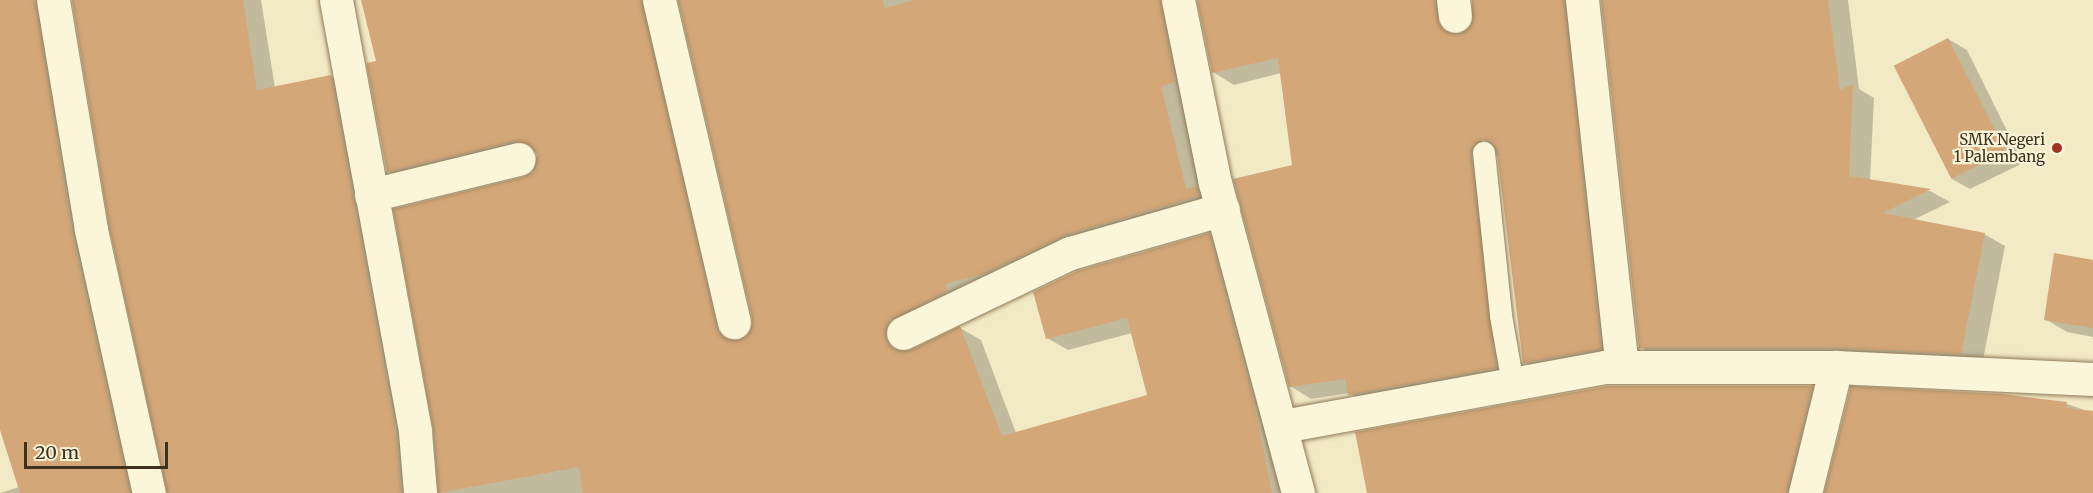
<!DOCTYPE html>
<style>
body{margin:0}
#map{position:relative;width:2093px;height:493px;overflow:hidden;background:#f2e9c5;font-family:Merriweather,serif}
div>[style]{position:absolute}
.shadow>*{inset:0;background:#0003}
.building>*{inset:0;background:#d3a778;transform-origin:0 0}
.roads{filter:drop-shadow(0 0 2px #8f7b59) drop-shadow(0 0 2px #8f7b59)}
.lane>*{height:22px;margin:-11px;padding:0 11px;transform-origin:11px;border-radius:11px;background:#fbf5da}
.street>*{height:33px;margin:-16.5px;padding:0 16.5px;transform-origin:16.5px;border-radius:16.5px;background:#fbf5da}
.dots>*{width:16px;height:16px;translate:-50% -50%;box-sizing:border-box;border:3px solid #f8f2d6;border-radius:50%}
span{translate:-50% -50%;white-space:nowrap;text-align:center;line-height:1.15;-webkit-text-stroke:4.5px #f8f2d6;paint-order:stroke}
.poi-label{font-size:15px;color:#3e311e}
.right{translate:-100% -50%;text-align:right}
.scale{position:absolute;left:24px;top:442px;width:144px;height:27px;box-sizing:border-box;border:3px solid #3e311e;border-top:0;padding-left:8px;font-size:18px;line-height:21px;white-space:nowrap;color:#3e311e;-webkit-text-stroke:4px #f8f2d6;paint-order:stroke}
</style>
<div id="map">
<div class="shadow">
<i style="clip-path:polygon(0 0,62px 0,147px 493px,0 493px,19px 487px,0 421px)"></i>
<i style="clip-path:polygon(74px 0,261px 0,275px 88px,330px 76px,351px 88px,421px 493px,167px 493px,111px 226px)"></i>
<i style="clip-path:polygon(363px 0,668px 0,661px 17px,738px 342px,748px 336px,754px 318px,680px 0,1185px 0,1217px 201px,908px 334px,907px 351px,960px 328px,981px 340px,1016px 433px,1149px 396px,1132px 333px,1068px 350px,1047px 338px,1209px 234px,1230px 246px,1291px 493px,440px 493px,524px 179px,534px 173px,539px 155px,537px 152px,409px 183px,388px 171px,378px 62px)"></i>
<i style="clip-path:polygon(evenodd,1199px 0,1462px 0,1458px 33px,1467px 33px,1475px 14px,1472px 0,1591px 0,1621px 360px,1545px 374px,1524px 362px,1499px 154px,1493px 159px,1517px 379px,1371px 406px,1349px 393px,1311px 399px,1290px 386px,1294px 167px,1281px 73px,1234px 85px,1213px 72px,1199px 0,1476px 135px,1495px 146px,1495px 149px,1475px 137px,1476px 135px)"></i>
<i style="clip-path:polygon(1602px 0,1848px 0,1859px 89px,1874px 98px,1870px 181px,1930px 191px,1950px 202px,1913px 220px,1984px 234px,2005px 246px,1982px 365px,1661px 359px,1640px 347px)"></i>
<i style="clip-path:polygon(1948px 39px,1967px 50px,2023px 163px,1970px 189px,1952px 179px)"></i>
<i style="clip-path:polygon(2093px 261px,2093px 337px,2067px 332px,2045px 319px)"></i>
<i style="clip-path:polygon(1812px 387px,1830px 398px,1807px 493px,1367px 493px)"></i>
<i style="clip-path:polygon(2067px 404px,2093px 413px,2093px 493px,1826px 493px)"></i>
</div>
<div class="building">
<i style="clip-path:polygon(0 0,35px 0,72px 233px,130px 493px,20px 493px,0 430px)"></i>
<i style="clip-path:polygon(72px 0,243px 0,257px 90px,331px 75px,396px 434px,401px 493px,167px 493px,109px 226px)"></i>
<i style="clip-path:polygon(361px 0,641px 0,716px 326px,721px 335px,738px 340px,747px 335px,752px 318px,678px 0,882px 0,885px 8px,916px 0,1160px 0,1175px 82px,1161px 86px,1186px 189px,1197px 187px,1199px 196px,1065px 235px,986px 273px,945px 284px,947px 291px,888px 322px,886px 341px,893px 349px,911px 350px,960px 326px,1002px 436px,1147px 395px,1127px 318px,1046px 339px,1033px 292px,1077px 271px,1209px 233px,1252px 395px,1272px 493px,583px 493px,579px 467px,438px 493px,433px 429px,393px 209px,523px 177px,532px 172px,537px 155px,532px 146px,515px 141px,387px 172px,367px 67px,367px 63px,376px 61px)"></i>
<i style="clip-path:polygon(1197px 0,1435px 0,1440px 27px,1457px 35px,1472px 24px,1472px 0,1564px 0,1601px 349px,1523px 363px,1497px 152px,1490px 141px,1482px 140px,1472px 147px,1471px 154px,1496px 368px,1348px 395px,1345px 379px,1289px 387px,1233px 179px,1292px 165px,1278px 58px,1212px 73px)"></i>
<i style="clip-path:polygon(1601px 0,1828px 0,1840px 90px,1853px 84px,1849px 176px,1931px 189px,1883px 213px,1985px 233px,1961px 354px,1836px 348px,1639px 348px)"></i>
<i style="left:1948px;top:38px;width:127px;height:61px;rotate:63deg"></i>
<i style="clip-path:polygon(2054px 253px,2093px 260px,2093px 328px,2044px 320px)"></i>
<i style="clip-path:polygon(1607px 386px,1812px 386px,1787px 493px,1367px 493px,1355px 432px)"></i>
<i style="clip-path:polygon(1851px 386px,2003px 394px,2067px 402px,2066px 408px,2093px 411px,2093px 493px,1824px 493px)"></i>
</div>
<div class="roads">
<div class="lane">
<i style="left:1484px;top:153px;width:164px;rotate:84deg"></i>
<i style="left:1501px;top:316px;width:69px;rotate:80deg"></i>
</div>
<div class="street">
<i style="left:53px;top:0;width:233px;rotate:80.6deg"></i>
<i style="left:91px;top:230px;width:269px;rotate:77.6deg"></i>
<i style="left:336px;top:0;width:439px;rotate:79.6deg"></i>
<i style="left:415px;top:432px;width:61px;rotate:85.3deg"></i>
<i style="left:659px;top:0;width:331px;rotate:76.9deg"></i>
<i style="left:1178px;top:0;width:187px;rotate:78.6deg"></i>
<i style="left:1215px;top:183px;width:321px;rotate:75deg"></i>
<i style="left:1453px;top:0;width:16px;rotate:83deg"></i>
<i style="left:1582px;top:0;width:369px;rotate:83.8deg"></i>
<i style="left:371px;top:195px;width:152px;rotate:-13.7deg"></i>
<i style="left:903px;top:333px;width:185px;rotate:-25.6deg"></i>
<i style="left:1070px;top:253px;width:159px;rotate:-16deg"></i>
<i style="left:1283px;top:426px;width:327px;rotate:-10.4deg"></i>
<i style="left:1605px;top:367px;width:231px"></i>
<i style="left:1836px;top:367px;width:257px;rotate:2.7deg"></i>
<i style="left:1805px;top:493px;width:130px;rotate:-76.2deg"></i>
</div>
</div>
<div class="dots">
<i style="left:2057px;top:148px;background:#a33024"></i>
</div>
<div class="poi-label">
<span class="right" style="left:2045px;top:148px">SMK Negeri<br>1 Palembang</span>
</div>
<div class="scale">20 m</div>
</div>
